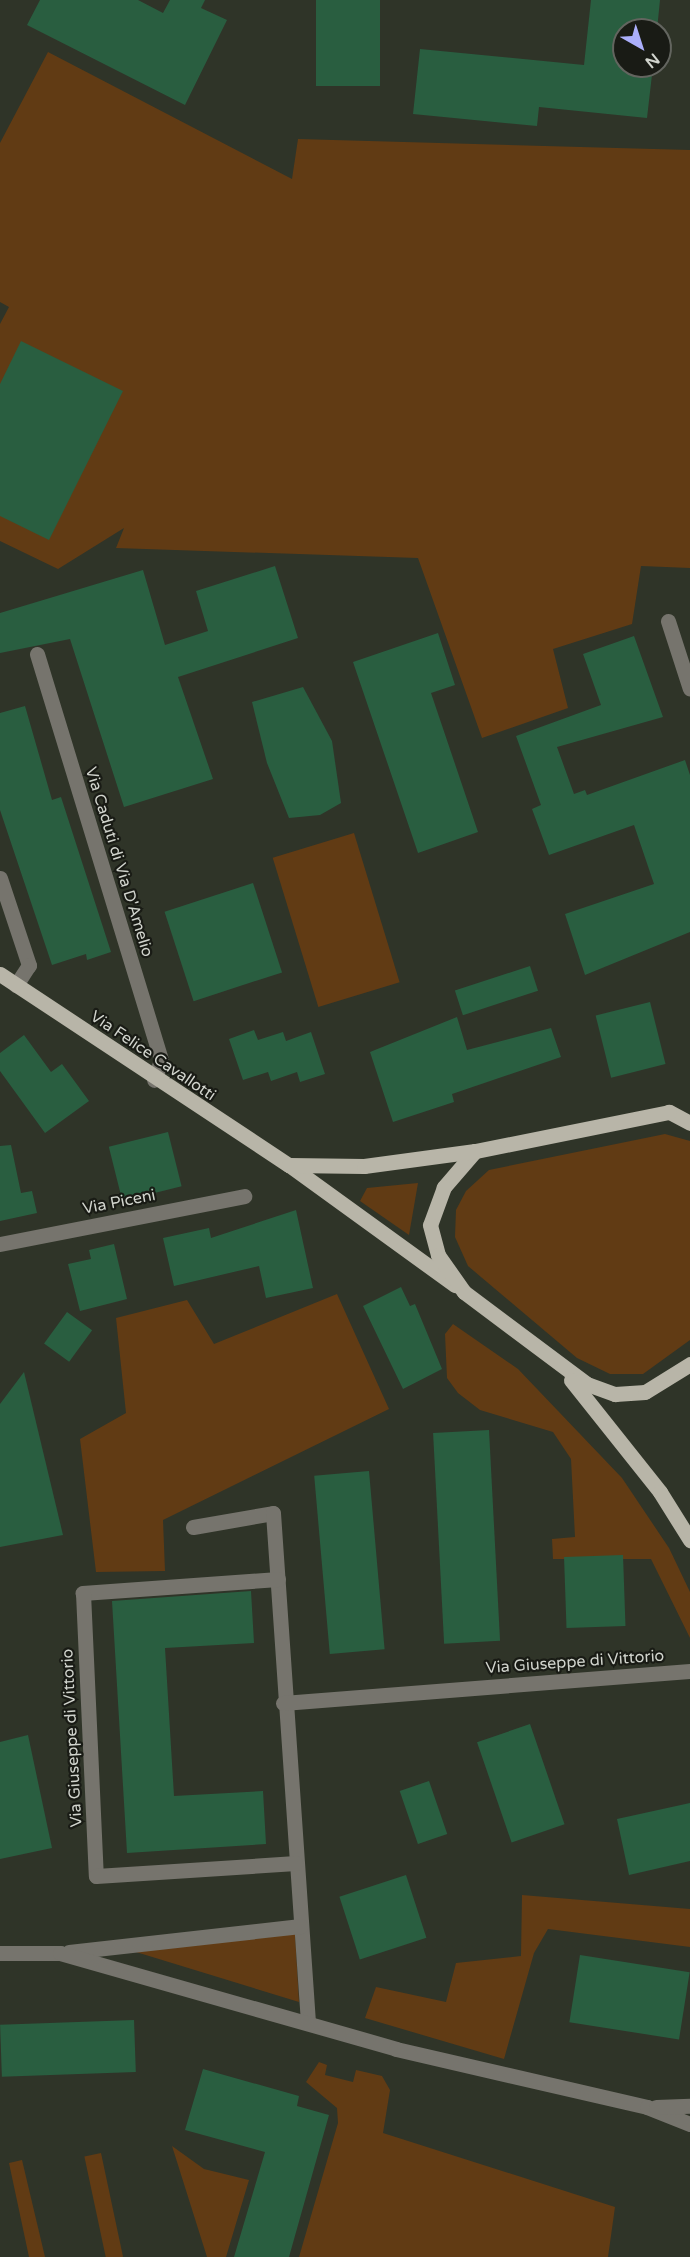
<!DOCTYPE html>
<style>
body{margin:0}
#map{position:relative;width:690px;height:2257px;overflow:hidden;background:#2f3428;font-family:"Varela Round",sans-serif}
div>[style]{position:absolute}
.green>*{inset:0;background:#613b14;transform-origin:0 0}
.building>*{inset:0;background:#295e40;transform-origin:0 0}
.minor>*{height:15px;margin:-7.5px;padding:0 7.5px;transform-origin:7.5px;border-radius:7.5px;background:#76746d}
.major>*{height:15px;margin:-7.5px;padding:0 7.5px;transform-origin:7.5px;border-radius:7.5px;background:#b8b5a8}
span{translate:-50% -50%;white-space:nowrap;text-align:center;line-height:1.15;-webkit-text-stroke:4.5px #191b15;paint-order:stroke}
.street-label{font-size:16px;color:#d1d4cd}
.north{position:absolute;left:612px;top:18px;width:60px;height:60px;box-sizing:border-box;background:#191b15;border:2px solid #63655f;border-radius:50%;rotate:141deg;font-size:16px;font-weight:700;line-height:24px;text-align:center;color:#d1d4cd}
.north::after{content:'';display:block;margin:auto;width:21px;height:27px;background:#abaffb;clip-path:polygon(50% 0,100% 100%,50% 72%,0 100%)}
</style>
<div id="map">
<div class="green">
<i style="clip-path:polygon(48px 52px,292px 179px,298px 139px,690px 150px,690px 568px,641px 566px,632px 624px,553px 649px,568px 708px,482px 738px,418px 558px,116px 548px,124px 528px,58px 569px,0 541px,0 324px,9px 307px,0 302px,0 143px)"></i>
<i style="left:354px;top:833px;width:156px;height:85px;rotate:73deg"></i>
<i style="clip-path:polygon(665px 1134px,690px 1141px,690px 1340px,643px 1374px,610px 1374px,577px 1358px,468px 1266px,455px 1237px,456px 1210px,466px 1191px,489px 1170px)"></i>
<i style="clip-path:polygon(418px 1183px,409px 1235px,360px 1201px,367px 1188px)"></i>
<i style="clip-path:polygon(337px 1294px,389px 1409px,163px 1520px,165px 1571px,96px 1572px,80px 1439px,126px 1413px,116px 1318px,187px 1300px,214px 1344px)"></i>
<i style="clip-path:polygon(453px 1324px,518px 1369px,622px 1478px,669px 1548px,690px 1592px,690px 1638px,651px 1559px,553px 1559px,552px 1539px,575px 1537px,571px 1459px,553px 1432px,480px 1410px,458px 1393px,447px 1378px,445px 1334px)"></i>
<i style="clip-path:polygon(522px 1895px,690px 1909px,690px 1947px,548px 1929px,534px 1953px,504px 2059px,365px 2018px,376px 1987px,446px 2002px,456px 1963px,521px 1956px)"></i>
<i style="clip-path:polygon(295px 1934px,299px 2002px,136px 1952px)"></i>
<i style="clip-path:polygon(319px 2062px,327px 2065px,325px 2075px,353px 2082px,356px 2070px,382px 2076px,390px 2090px,383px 2133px,615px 2207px,608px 2257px,299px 2257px,338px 2123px,337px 2108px,306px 2082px)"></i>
<i style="clip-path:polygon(172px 2146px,204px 2169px,249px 2180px,226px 2257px,207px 2257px)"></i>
<i style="left:101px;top:2153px;width:106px;height:17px;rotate:78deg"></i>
<i style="clip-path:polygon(22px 2160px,45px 2257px,29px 2257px,9px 2163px)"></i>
</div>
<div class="building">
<i style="clip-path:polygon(40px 0,138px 0,163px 13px,170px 0,205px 0,201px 8px,227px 20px,185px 105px,27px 25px)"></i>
<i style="left:316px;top:0;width:64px;height:86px"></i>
<i style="clip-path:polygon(591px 0,660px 0,657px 30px,624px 30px,624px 66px,653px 66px,647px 118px,539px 107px,537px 126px,413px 114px,420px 49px,584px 65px)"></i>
<i style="clip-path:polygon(21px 341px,123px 391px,49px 540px,0 516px,0 384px)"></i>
<i style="clip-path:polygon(275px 566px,298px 638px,178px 677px,213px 779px,124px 807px,70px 639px,0 653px,0 613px,143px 570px,165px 645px,208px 631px,196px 591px)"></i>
<i style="clip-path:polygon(438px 633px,455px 685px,431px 693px,478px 832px,418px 853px,353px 662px)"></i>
<i style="clip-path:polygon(634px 636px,663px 717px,557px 747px,574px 794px,585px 790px,587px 795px,685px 760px,690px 775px,690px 932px,585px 975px,565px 914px,654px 884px,634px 825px,549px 855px,532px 809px,541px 805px,516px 736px,601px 705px,583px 654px)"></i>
<i style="clip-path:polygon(303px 687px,332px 741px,341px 803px,320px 815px,289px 818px,267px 763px,252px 702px)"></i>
<i style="clip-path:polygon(25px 706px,52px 800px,61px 797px,111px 952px,87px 960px,86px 954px,52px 965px,0 810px,0 713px)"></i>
<i style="left:253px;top:883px;width:94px;height:93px;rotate:72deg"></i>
<i style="left:530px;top:966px;width:26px;height:79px;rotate:72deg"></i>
<i style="left:650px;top:1002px;width:64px;height:56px;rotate:76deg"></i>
<i style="clip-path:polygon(457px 1017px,467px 1050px,551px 1028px,561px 1057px,452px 1094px,454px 1102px,393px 1122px,370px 1052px)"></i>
<i style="clip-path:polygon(254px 1030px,258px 1040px,283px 1032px,286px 1041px,311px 1032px,325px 1074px,300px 1082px,297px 1072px,271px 1081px,268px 1072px,243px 1080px,229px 1039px)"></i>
<i style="clip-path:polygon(24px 1035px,51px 1072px,62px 1064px,89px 1101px,45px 1133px,0 1071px,0 1053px)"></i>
<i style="left:168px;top:1132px;width:56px;height:61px;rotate:76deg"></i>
<i style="clip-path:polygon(11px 1145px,21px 1193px,32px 1191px,37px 1213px,0 1221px,0 1146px)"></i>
<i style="clip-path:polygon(296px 1210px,313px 1288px,266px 1298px,259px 1266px,174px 1286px,163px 1238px,209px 1228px,211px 1238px)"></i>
<i style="clip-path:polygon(114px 1244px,127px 1299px,80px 1311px,68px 1264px,91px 1259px,89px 1250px)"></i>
<i style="clip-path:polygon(401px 1287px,410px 1306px,415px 1304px,442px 1369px,403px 1389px,363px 1306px)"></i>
<i style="left:67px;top:1312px;width:31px;height:39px;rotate:36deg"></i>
<i style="clip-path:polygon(24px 1372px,63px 1535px,0 1547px,0 1404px)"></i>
<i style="left:489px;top:1430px;width:211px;height:56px;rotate:87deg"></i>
<i style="left:369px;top:1471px;width:179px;height:55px;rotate:85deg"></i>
<i style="left:623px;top:1555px;width:71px;height:59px;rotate:88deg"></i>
<i style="clip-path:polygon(251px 1591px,254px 1643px,165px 1648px,174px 1796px,263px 1791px,266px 1844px,127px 1853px,112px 1601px)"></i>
<i style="left:530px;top:1724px;width:106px;height:56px;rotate:71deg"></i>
<i style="clip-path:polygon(28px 1735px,52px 1848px,0 1859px,0 1742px)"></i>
<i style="left:429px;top:1781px;width:56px;height:31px;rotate:71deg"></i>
<i style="clip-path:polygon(690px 1803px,690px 1861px,629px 1875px,617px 1819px)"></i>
<i style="left:406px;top:1875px;width:66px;height:70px;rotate:72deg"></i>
<i style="left:580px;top:1955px;width:111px;height:68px;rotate:9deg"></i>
<i style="left:134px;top:2020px;width:52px;height:134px;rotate:88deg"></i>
<i style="clip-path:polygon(203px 2069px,299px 2096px,297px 2106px,329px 2115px,289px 2257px,234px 2257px,265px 2152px,185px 2130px)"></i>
</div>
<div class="minor">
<i style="left:668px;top:621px;width:71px;rotate:72.1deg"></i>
<i style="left:37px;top:654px;width:425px;rotate:73deg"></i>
<i style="left:161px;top:1060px;width:21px;rotate:109deg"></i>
<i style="left:0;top:878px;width:92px;rotate:71.6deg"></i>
<i style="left:29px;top:965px;width:24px;rotate:123deg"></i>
<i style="left:0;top:1244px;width:249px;rotate:-11.1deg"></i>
<i style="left:193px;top:1527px;width:81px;rotate:-9.9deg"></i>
<i style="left:273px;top:1513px;width:511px;rotate:86.07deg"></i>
<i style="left:278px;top:1579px;width:196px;rotate:175.9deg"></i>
<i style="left:83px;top:1593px;width:283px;rotate:87.4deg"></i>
<i style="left:96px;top:1876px;width:200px;rotate:-3.7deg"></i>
<i style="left:283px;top:1703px;width:408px;rotate:-4.5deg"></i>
<i style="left:69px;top:1952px;width:233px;rotate:-6.4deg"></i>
<i style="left:0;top:1953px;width:60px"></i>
<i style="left:60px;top:1953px;width:349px;rotate:15.9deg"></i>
<i style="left:396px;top:2049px;width:258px;rotate:13deg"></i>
<i style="left:647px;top:2107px;width:46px;rotate:21.6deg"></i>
<i style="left:656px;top:2107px;width:34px;rotate:-2deg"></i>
</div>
<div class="major">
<i style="left:0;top:974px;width:346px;rotate:33.5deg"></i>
<i style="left:289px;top:1165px;width:205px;rotate:35.9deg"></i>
<i style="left:690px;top:1123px;width:24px;rotate:-152deg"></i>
<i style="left:669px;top:1112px;width:198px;rotate:168.6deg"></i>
<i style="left:475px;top:1151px;width:48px;rotate:130.7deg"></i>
<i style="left:444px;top:1187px;width:40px;rotate:110.2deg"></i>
<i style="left:430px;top:1225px;width:31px;rotate:75deg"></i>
<i style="left:438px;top:1255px;width:45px;rotate:54.9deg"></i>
<i style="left:464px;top:1292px;width:154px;rotate:36.8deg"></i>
<i style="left:587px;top:1384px;width:30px;rotate:20deg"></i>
<i style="left:615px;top:1394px;width:30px;rotate:-4deg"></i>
<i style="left:645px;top:1392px;width:53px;rotate:-31.9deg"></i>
<i style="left:289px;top:1165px;width:75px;rotate:0.8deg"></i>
<i style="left:364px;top:1166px;width:112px;rotate:-7.7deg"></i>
<i style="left:571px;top:1380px;width:143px;rotate:51.5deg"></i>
<i style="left:660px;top:1492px;width:57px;rotate:58deg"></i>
</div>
<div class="street-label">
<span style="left:119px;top:862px;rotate:73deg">Via Caduti di Via D'Amelio</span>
<span style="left:153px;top:1056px;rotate:34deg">Via Felice Cavallotti</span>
<span style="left:119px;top:1202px;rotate:-11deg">Via Piceni</span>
<span style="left:575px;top:1662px;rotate:-4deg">Via Giuseppe di Vittorio</span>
<span style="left:72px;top:1738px;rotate:-93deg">Via Giuseppe di Vittorio</span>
</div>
<div class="north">N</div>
</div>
